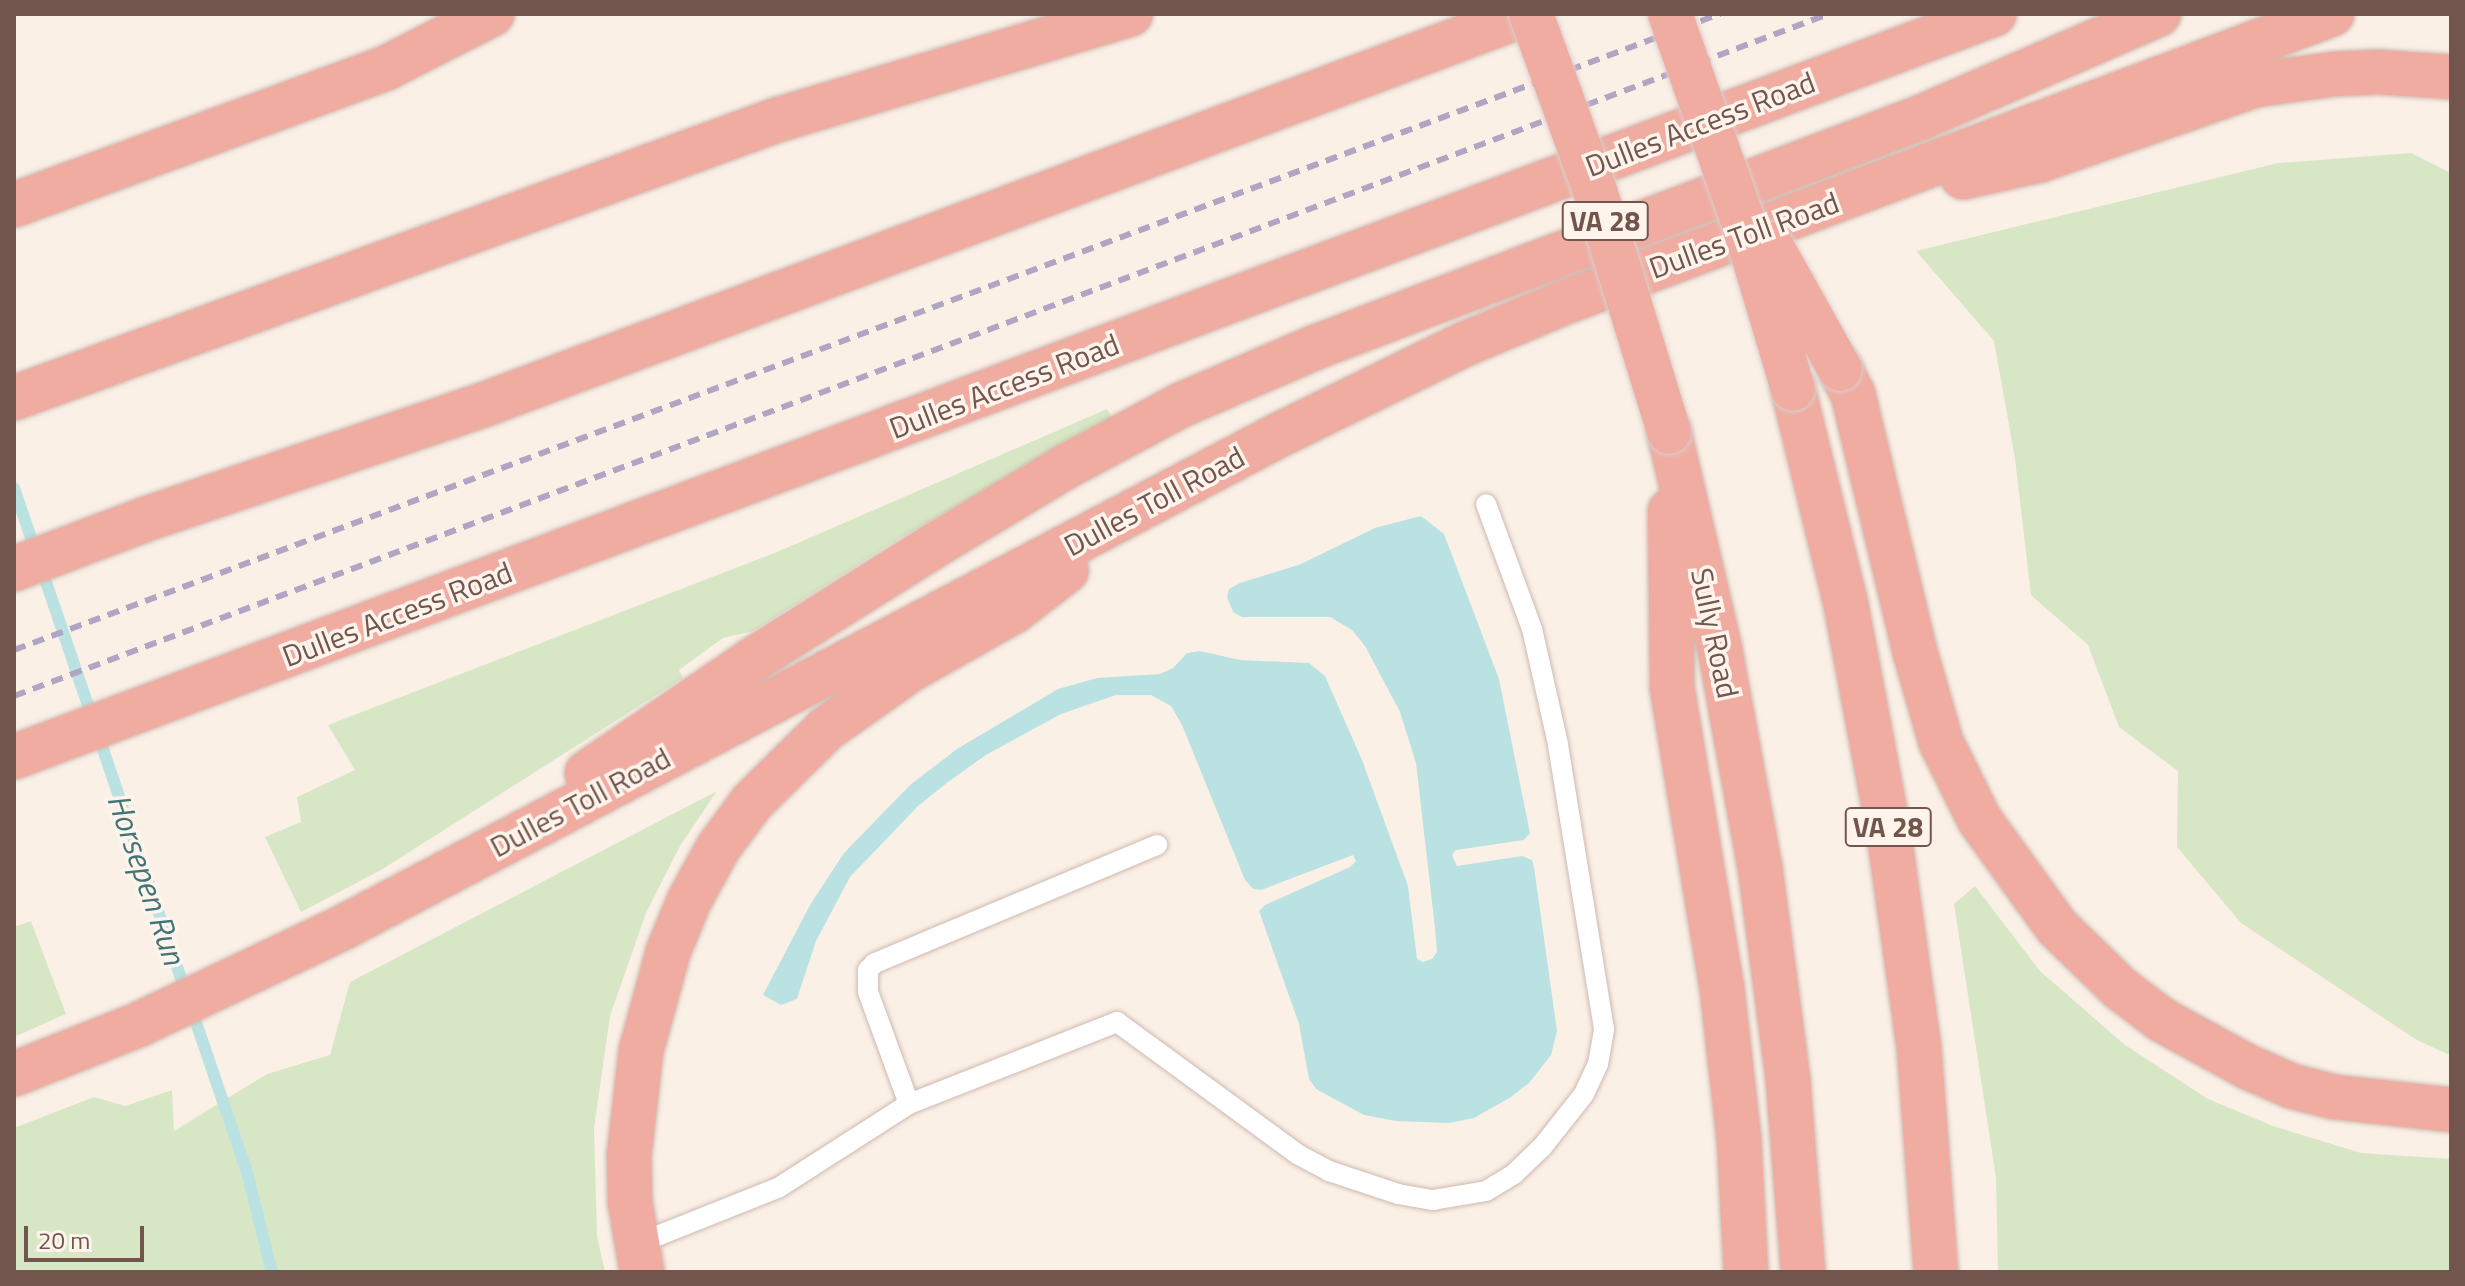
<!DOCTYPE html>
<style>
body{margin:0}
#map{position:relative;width:2465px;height:1286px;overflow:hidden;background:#fbf0e6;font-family:"Titillium Web",sans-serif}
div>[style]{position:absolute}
.green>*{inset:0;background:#d7e7c5}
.water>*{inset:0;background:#bbe2e3}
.stream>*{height:12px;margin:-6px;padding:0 6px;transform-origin:6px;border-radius:6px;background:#bbe2e3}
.roads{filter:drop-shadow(0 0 2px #ceb9b0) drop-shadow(0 0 2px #ceb9b0)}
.lane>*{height:20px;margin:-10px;padding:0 10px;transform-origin:10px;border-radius:10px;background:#fff}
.highway>*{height:44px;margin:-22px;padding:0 22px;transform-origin:22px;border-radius:22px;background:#f1aca1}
.rail>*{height:6px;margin-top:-3px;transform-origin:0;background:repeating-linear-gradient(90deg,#b2a5c3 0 12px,transparent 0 20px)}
.bridges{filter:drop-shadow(0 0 2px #d8cfcd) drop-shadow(0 0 2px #d8cfcd)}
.highway-bridge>*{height:44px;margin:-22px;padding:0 22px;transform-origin:22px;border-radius:22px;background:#f1aca1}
span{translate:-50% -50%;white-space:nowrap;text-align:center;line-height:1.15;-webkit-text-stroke:7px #fef4ec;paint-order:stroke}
.shield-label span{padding:2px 6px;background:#fef4ec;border:2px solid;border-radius:6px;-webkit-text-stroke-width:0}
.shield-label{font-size:28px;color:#72554c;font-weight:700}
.street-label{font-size:30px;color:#72554c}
.water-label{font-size:32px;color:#417476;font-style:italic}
.frame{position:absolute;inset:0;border:16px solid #72554c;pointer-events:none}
.scale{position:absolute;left:24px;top:1226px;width:120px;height:36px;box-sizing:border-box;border:4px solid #72554c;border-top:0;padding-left:10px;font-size:24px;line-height:28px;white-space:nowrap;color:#72554c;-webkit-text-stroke:6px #fef4ec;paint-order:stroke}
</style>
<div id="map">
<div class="green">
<i style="clip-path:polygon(2411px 153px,2451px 173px,2451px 1054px,2447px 1054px,2415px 1039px,2241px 923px,2177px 847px,2178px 771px,2119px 727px,2088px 645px,2031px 595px,2015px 459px,1994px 341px,1916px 251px,2278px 163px)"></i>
<i style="clip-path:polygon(1107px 409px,1112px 417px,892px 543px,753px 631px,723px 638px,679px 670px,683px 678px,381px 870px,301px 912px,265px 837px,301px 822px,297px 797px,355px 770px,328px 725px,777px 552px)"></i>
<i style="clip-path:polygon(717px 791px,680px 846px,646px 913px,610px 1016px,594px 1128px,597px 1236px,605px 1272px,14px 1272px,14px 1128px,94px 1097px,125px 1106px,172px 1090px,174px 1131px,267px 1074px,330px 1055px,350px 982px)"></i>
<i style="clip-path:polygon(1975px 886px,2040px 971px,2125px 1045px,2208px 1099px,2273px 1126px,2361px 1153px,2451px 1159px,2451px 1272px,1998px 1272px,1996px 1178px,1954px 904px)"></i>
<i style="clip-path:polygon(31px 921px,66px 1014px,14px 1037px,14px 927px)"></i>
</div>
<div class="water">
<i style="clip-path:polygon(1421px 516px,1444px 534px,1499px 679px,1530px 833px,1524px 840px,1456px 850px,1452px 855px,1457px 866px,1522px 856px,1532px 860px,1534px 867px,1557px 1031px,1551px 1055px,1529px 1083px,1511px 1097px,1474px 1118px,1449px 1123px,1396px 1121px,1364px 1115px,1316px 1089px,1309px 1079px,1299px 1024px,1259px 911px,1265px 905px,1350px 867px,1356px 861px,1353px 855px,1261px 890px,1253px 889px,1245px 880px,1182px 725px,1171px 706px,1151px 695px,1116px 695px,1061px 714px,986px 755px,948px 782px,918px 806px,850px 877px,816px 941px,797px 999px,781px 1005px,763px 995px,810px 905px,844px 853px,910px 785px,957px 749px,1058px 689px,1097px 678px,1160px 674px,1173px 668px,1187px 653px,1200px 651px,1240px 660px,1309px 663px,1325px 676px,1362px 760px,1408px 886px,1417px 959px,1423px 962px,1432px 959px,1437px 952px,1435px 928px,1416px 763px,1400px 712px,1365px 646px,1352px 630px,1330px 617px,1242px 617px,1233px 612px,1227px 597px,1229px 589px,1240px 583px,1301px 564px,1375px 528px)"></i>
</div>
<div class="stream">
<i style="left:14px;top:488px;width:723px;rotate:71.19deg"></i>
<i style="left:247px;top:1172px;width:103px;rotate:76deg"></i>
</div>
<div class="roads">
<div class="lane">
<i style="left:909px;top:1104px;width:119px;rotate:-110.1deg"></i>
<i style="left:868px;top:992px;width:22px;rotate:-90deg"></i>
<i style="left:868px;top:970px;width:10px;rotate:-45deg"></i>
<i style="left:875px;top:963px;width:306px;rotate:-22.7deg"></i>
<i style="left:637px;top:1244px;width:152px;rotate:-21.7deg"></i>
<i style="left:778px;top:1188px;width:156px;rotate:-32.7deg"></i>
<i style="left:909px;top:1104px;width:224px;rotate:-21.5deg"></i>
<i style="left:1117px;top:1022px;width:225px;rotate:36.2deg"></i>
<i style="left:1299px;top:1155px;width:34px;rotate:28deg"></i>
<i style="left:1329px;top:1171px;width:73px;rotate:18.4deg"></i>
<i style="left:1398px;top:1194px;width:36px;rotate:10deg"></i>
<i style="left:1433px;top:1200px;width:54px;rotate:-9.6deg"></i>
<i style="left:1486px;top:1191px;width:33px;rotate:-31deg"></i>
<i style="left:1514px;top:1174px;width:40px;rotate:-44deg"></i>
<i style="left:1543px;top:1146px;width:66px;rotate:-51.7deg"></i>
<i style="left:1584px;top:1094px;width:33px;rotate:-65deg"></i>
<i style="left:1598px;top:1064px;width:36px;rotate:-80deg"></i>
<i style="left:1604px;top:1029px;width:289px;rotate:-99.2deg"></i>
<i style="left:1558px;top:744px;width:118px;rotate:-102.7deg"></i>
<i style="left:1532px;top:629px;width:133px;rotate:-110.2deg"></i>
</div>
<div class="highway">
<i style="left:1963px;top:177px;width:79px;rotate:-12.4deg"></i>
<i style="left:2040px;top:160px;width:228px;rotate:-19.2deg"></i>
<i style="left:2255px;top:85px;width:80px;rotate:-7.9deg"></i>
<i style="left:2334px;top:74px;width:44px;rotate:-2.6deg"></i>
<i style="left:2378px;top:72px;width:73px;rotate:3.9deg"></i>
<i style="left:14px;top:205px;width:396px;rotate:-20.2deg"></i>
<i style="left:386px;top:68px;width:119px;rotate:-27deg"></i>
<i style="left:1840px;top:369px;width:28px;rotate:63deg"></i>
<i style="left:1853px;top:394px;width:265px;rotate:76.5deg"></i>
<i style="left:1915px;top:652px;width:94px;rotate:73.9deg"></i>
<i style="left:1941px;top:742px;width:86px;rotate:63.7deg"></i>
<i style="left:1979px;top:819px;width:133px;rotate:54.2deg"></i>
<i style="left:2057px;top:927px;width:89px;rotate:44.1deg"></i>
<i style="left:2121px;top:989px;width:51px;rotate:37.1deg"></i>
<i style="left:2162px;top:1020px;width:98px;rotate:28.7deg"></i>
<i style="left:2248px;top:1067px;width:47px;rotate:23.8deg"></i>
<i style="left:2291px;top:1086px;width:44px;rotate:14.3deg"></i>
<i style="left:2334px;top:1097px;width:118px;rotate:6.3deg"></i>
<i style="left:1793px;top:389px;width:222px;rotate:76.2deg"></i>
<i style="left:1846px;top:605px;width:226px;rotate:79.3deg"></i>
<i style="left:1888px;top:827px;width:222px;rotate:82deg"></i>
<i style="left:1919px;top:1047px;width:226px;rotate:85.7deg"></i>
<i style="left:14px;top:398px;width:812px;rotate:-20.02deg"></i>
<i style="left:777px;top:120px;width:369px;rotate:-16.7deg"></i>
<i style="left:1669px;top:432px;width:224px;rotate:76.8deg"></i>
<i style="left:1720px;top:650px;width:221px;rotate:79.6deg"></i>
<i style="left:1760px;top:867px;width:215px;rotate:82.5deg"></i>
<i style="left:1788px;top:1080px;width:193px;rotate:85.5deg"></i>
<i style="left:1670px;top:511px;width:176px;rotate:89.3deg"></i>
<i style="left:1672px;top:687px;width:305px;rotate:80.6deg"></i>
<i style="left:1722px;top:988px;width:152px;rotate:83.6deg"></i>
<i style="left:1739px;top:1139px;width:133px;rotate:87deg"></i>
<i style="left:14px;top:569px;width:141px;rotate:-20.7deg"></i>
<i style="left:146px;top:519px;width:356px;rotate:-18.7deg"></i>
<i style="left:483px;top:405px;width:1114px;rotate:-20.55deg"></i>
<i style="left:14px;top:757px;width:2115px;rotate:-20.57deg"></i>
<i style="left:587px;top:773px;width:199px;rotate:-34.3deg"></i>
<i style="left:751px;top:661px;width:220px;rotate:-32.2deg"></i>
<i style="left:937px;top:544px;width:149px;rotate:-31deg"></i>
<i style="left:1065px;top:467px;width:132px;rotate:-28.1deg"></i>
<i style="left:1181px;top:405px;width:147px;rotate:-23.2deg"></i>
<i style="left:1316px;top:347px;width:648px;rotate:-20.78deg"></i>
<i style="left:1922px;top:117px;width:258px;rotate:-23.5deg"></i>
<i style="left:14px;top:1074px;width:136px;rotate:-21.6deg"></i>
<i style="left:140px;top:1024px;width:224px;rotate:-25.4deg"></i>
<i style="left:342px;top:928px;width:1059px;rotate:-27.75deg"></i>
<i style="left:1279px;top:435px;width:207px;rotate:-26.1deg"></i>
<i style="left:1465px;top:344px;width:112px;rotate:-22.7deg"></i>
<i style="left:1568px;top:301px;width:816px;rotate:-20.59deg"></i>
<i style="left:642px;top:1272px;width:71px;rotate:-99.7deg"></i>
<i style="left:630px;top:1202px;width:46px;rotate:-91.2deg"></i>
<i style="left:629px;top:1156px;width:106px;rotate:-83.5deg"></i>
<i style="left:641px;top:1051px;width:103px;rotate:-74.7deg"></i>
<i style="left:668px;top:952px;width:55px;rotate:-67.6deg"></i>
<i style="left:689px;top:901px;width:60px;rotate:-61.3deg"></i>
<i style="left:718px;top:848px;width:57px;rotate:-53.5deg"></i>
<i style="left:752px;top:802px;width:104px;rotate:-44.6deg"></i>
<i style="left:826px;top:729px;width:104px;rotate:-35.2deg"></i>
<i style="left:911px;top:669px;width:118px;rotate:-29.4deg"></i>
<i style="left:1014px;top:611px;width:66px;rotate:-37.6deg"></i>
</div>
</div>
<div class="rail">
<i style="left:14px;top:650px;width:1821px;rotate:-20.45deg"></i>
<i style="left:14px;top:696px;width:1938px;rotate:-20.6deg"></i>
</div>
<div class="bridges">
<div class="highway-bridge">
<i style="left:1531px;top:14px;width:188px;rotate:70.1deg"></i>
<i style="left:1595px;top:191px;width:252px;rotate:72.9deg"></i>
<i style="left:1670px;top:14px;width:216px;rotate:70.6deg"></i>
<i style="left:1742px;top:218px;width:178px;rotate:73.4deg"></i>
<i style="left:1770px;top:244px;width:143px;rotate:60.8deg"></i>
</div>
</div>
<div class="shield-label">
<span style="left:1605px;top:221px">VA 28</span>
<span style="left:1888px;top:827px">VA 28</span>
</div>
<div class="street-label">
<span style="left:1700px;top:124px;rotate:-21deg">Dulles Access Road</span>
<span style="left:1744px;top:235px;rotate:-20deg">Dulles Toll Road</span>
<span style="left:1004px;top:386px;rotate:-21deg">Dulles Access Road</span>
<span style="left:1154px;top:501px;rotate:-28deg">Dulles Toll Road</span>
<span style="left:397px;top:614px;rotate:-21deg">Dulles Access Road</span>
<span style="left:1715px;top:633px;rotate:78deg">Sully Road</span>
<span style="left:580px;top:802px;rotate:-28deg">Dulles Toll Road</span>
</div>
<div class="water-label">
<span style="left:147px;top:879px;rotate:71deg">Horsepen Run</span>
</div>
<div class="frame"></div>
<div class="scale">20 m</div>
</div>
